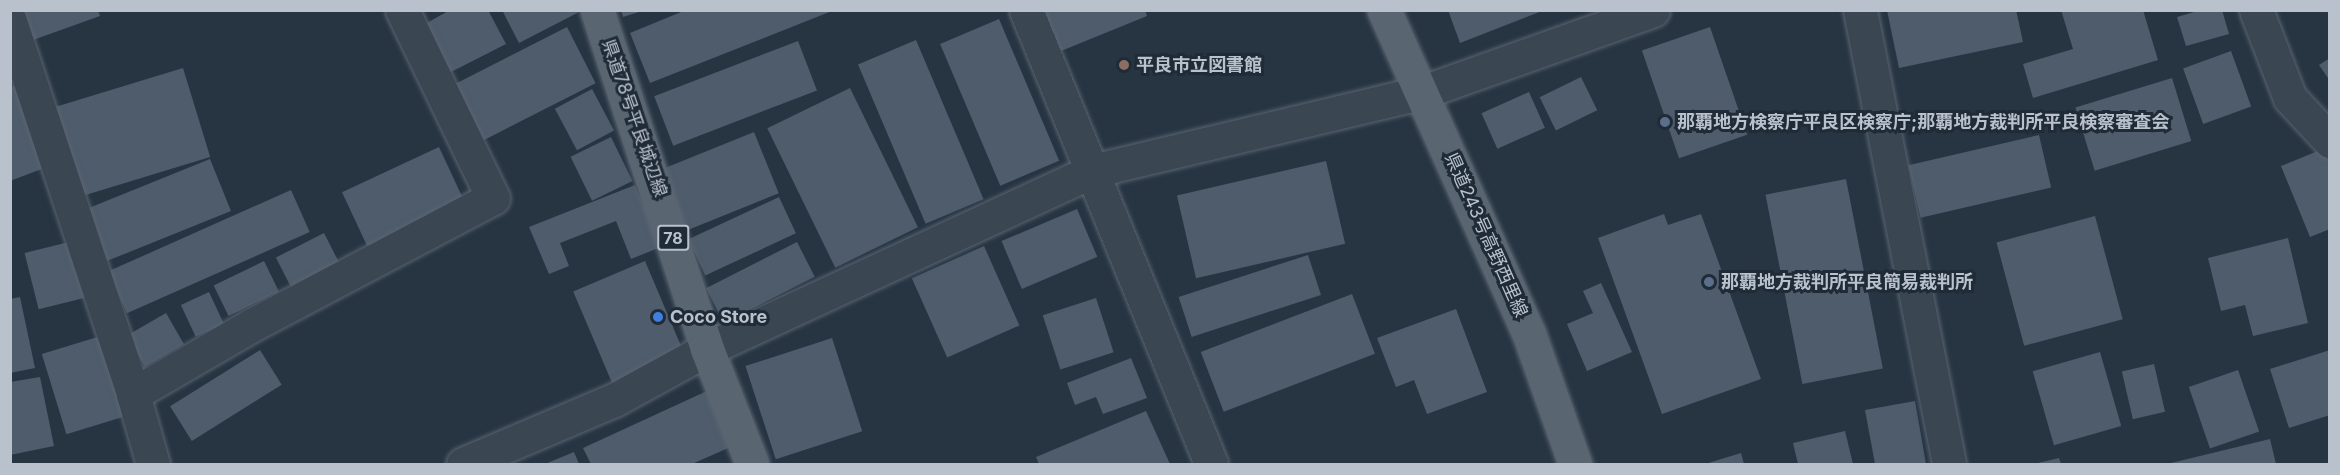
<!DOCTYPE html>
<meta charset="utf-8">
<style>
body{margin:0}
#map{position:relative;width:2340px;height:475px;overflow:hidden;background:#273543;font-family:Inter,"Noto Sans JP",sans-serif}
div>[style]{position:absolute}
.building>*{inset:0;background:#4e5c6c;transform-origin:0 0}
.roads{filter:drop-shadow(0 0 2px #5a6470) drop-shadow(0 0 2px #5a6470)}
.minor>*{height:33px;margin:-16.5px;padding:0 16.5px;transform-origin:16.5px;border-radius:16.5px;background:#3b4653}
.major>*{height:33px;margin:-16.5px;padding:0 16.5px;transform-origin:16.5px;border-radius:16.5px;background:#5a6572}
.dots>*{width:16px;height:16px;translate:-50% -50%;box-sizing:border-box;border:3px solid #202b38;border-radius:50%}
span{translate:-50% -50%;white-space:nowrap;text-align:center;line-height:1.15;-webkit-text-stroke:6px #202b38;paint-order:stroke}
.shield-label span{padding:2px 4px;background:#202b38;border:2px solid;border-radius:4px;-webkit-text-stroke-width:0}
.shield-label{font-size:16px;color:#b9c1cc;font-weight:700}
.poi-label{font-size:18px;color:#b9c1cc;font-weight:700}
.left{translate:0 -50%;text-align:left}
.street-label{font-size:18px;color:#b9c1cc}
.frame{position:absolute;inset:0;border:12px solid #b9c1cc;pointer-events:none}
</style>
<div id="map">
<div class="building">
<i style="clip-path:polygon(23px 10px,98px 10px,100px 16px,33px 40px)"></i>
<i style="clip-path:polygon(450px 10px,488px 10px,506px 44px,451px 72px,425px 24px)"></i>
<i style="clip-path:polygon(502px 10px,583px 10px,519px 43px)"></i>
<i style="clip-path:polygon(621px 10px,642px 10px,642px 11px,623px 17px)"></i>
<i style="clip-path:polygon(686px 10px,832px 10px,832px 11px,650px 83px,630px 33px)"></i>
<i style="clip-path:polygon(1043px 10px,1145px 10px,1147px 16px,1061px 51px)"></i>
<i style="clip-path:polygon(1448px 10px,1542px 10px,1542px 11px,1460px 43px)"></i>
<i style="clip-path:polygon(1887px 10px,2016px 10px,2023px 42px,1899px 68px)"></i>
<i style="clip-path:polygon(2061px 10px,2143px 10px,2158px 60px,2033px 98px,2023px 64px,2073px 49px)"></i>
<i style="clip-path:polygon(2201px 10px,2222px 10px,2229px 34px,2186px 46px,2177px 17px)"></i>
<i style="left:999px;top:19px;width:154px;height:64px;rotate:67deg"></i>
<i style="left:567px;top:27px;width:63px;height:125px;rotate:63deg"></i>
<i style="left:1710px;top:27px;width:114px;height:72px;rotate:71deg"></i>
<i style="left:916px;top:40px;width:173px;height:63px;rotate:67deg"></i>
<i style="left:798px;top:41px;width:53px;height:154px;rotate:69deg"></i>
<i style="left:2231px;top:51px;width:59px;height:51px;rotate:70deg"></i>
<i style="clip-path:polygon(2330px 58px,2330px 81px,2319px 65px)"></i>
<i style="left:183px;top:68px;width:93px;height:138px;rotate:73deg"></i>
<i style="left:1581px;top:77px;width:37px;height:46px;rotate:64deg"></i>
<i style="left:2172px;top:78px;width:66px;height:101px;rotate:73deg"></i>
<i style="clip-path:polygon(17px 85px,47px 167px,10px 181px,10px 87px)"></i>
<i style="left:850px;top:88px;width:155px;height:92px;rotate:64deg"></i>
<i style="left:592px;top:89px;width:47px;height:42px;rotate:62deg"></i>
<i style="left:1529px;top:92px;width:39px;height:52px;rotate:66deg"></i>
<i style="left:754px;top:132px;width:66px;height:100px;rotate:68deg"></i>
<i style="left:2039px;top:135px;width:54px;height:134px;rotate:77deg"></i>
<i style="left:611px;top:137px;width:49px;height:45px;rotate:64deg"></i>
<i style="left:439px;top:147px;width:60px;height:107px;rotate:65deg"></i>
<i style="clip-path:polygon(2318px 151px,2330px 161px,2330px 229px,2310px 237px,2281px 166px)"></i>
<i style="left:210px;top:159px;width:56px;height:136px;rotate:68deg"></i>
<i style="left:1326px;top:161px;width:85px;height:153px;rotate:77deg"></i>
<i style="left:1846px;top:179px;width:193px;height:82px;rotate:79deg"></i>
<i style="clip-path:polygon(635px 185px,661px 247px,631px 259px,616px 221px,560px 243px,569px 266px,549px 274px,529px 227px)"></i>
<i style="left:291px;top:190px;width:46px;height:200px;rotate:66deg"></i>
<i style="left:779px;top:197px;width:40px;height:100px;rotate:65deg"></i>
<i style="left:1077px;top:209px;width:52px;height:82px;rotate:67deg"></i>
<i style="clip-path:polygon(1664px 214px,1668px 225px,1701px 214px,1761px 379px,1662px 414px,1598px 238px)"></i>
<i style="left:2095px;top:216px;width:107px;height:102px;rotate:75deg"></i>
<i style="left:324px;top:233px;width:34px;height:54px;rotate:63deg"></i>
<i style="clip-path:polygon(2288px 238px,2308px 323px,2253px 336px,2245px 305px,2221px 311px,2208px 258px)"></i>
<i style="left:77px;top:240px;width:58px;height:54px;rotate:76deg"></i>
<i style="left:797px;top:242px;width:39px;height:102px;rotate:63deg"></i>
<i style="left:984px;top:246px;width:87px;height:79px;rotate:66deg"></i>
<i style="left:1308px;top:255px;width:42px;height:136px;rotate:72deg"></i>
<i style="left:264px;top:261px;width:34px;height:56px;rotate:64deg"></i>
<i style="left:645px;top:261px;width:102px;height:78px;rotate:67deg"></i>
<i style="clip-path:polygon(1601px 283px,1632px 352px,1587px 371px,1567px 324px,1593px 313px,1583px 291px)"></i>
<i style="left:209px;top:292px;width:35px;height:31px;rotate:65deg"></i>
<i style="left:1352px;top:294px;width:64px;height:162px;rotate:69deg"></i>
<i style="clip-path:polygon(20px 297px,35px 368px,10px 373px,10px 299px)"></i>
<i style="left:1096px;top:298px;width:57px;height:56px;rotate:72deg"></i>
<i style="clip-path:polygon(1456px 309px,1487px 392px,1427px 414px,1414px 380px,1396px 387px,1377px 338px)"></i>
<i style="left:166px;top:313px;width:36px;height:45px;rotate:60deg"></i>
<i style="left:104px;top:335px;width:84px;height:65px;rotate:73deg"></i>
<i style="left:832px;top:338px;width:98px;height:91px;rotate:72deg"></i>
<i style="left:260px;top:350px;width:41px;height:106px;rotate:58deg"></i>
<i style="clip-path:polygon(2330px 350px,2330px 415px,2289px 428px,2270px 369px)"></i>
<i style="left:2100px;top:352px;width:77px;height:70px;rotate:74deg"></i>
<i style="clip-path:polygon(1131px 358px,1147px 398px,1103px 414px,1096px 397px,1075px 405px,1067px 383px)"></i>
<i style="left:2154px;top:364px;width:49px;height:33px;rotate:77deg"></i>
<i style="left:2238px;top:370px;width:65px;height:52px;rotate:71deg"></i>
<i style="clip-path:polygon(40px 377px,54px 446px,10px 455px,10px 382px)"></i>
<i style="clip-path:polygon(709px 390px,735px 445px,692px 464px,591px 464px,583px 448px)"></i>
<i style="clip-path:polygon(1915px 401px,1926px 464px,1875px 464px,1865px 410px)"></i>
<i style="clip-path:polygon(1146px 411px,1170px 464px,1039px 464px,1036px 457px)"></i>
<i style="clip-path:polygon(1845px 431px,1853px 464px,1798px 464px,1793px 443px)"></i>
<i style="clip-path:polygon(2270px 439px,2276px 464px,2167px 464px)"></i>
<i style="clip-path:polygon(574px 452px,579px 464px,545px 464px)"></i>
<i style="clip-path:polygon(1741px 453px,1744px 464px,1705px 464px)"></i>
<i style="clip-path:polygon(2059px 458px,2061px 464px,2034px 464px)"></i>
</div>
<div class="roads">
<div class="minor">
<i style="left:1026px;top:10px;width:490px;rotate:67.8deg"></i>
<i style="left:1860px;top:10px;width:463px;rotate:78.9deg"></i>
<i style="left:2256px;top:10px;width:94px;rotate:68.9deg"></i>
<i style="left:2290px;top:98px;width:59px;rotate:47.1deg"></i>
<i style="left:10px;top:21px;width:393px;rotate:71.7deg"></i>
<i style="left:133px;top:394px;width:73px;rotate:74.1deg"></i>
<i style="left:133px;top:394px;width:138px;rotate:-30.1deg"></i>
<i style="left:252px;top:325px;width:272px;rotate:-27.8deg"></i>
<i style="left:493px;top:198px;width:209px;rotate:-115.8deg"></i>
<i style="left:463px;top:464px;width:164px;rotate:-23deg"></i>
<i style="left:614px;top:400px;width:106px;rotate:-28.7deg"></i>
<i style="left:707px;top:349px;width:424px;rotate:-24.8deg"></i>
<i style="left:1092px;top:171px;width:340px;rotate:-13.4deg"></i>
<i style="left:1423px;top:92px;width:244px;rotate:-19.6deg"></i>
</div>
<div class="major">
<i style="left:597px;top:10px;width:356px;rotate:72deg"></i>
<i style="left:707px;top:349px;width:123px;rotate:68.6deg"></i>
<i style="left:1384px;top:10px;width:355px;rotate:65.9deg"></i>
<i style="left:1529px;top:334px;width:138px;rotate:70.5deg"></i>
</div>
</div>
<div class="dots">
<i style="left:1124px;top:65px;background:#8d6e63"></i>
<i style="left:1665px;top:122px;background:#5c6f8a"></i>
<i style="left:1709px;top:282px;background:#5c6f8a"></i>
<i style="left:658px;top:317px;background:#3f7fe0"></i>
</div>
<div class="shield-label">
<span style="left:673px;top:238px">78</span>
</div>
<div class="poi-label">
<span class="left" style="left:1136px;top:65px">平良市立図書館</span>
<span class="left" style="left:1677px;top:122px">那覇地方検察庁平良区検察庁;那覇地方裁判所平良検察審査会</span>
<span class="left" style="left:1721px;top:282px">那覇地方裁判所平良簡易裁判所</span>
<span class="left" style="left:670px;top:317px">Coco Store</span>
</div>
<div class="street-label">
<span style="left:634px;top:118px;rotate:71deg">県道78号平良城辺線</span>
<span style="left:1486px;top:235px;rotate:66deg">県道243号高野西里線</span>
</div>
<div class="frame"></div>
</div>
